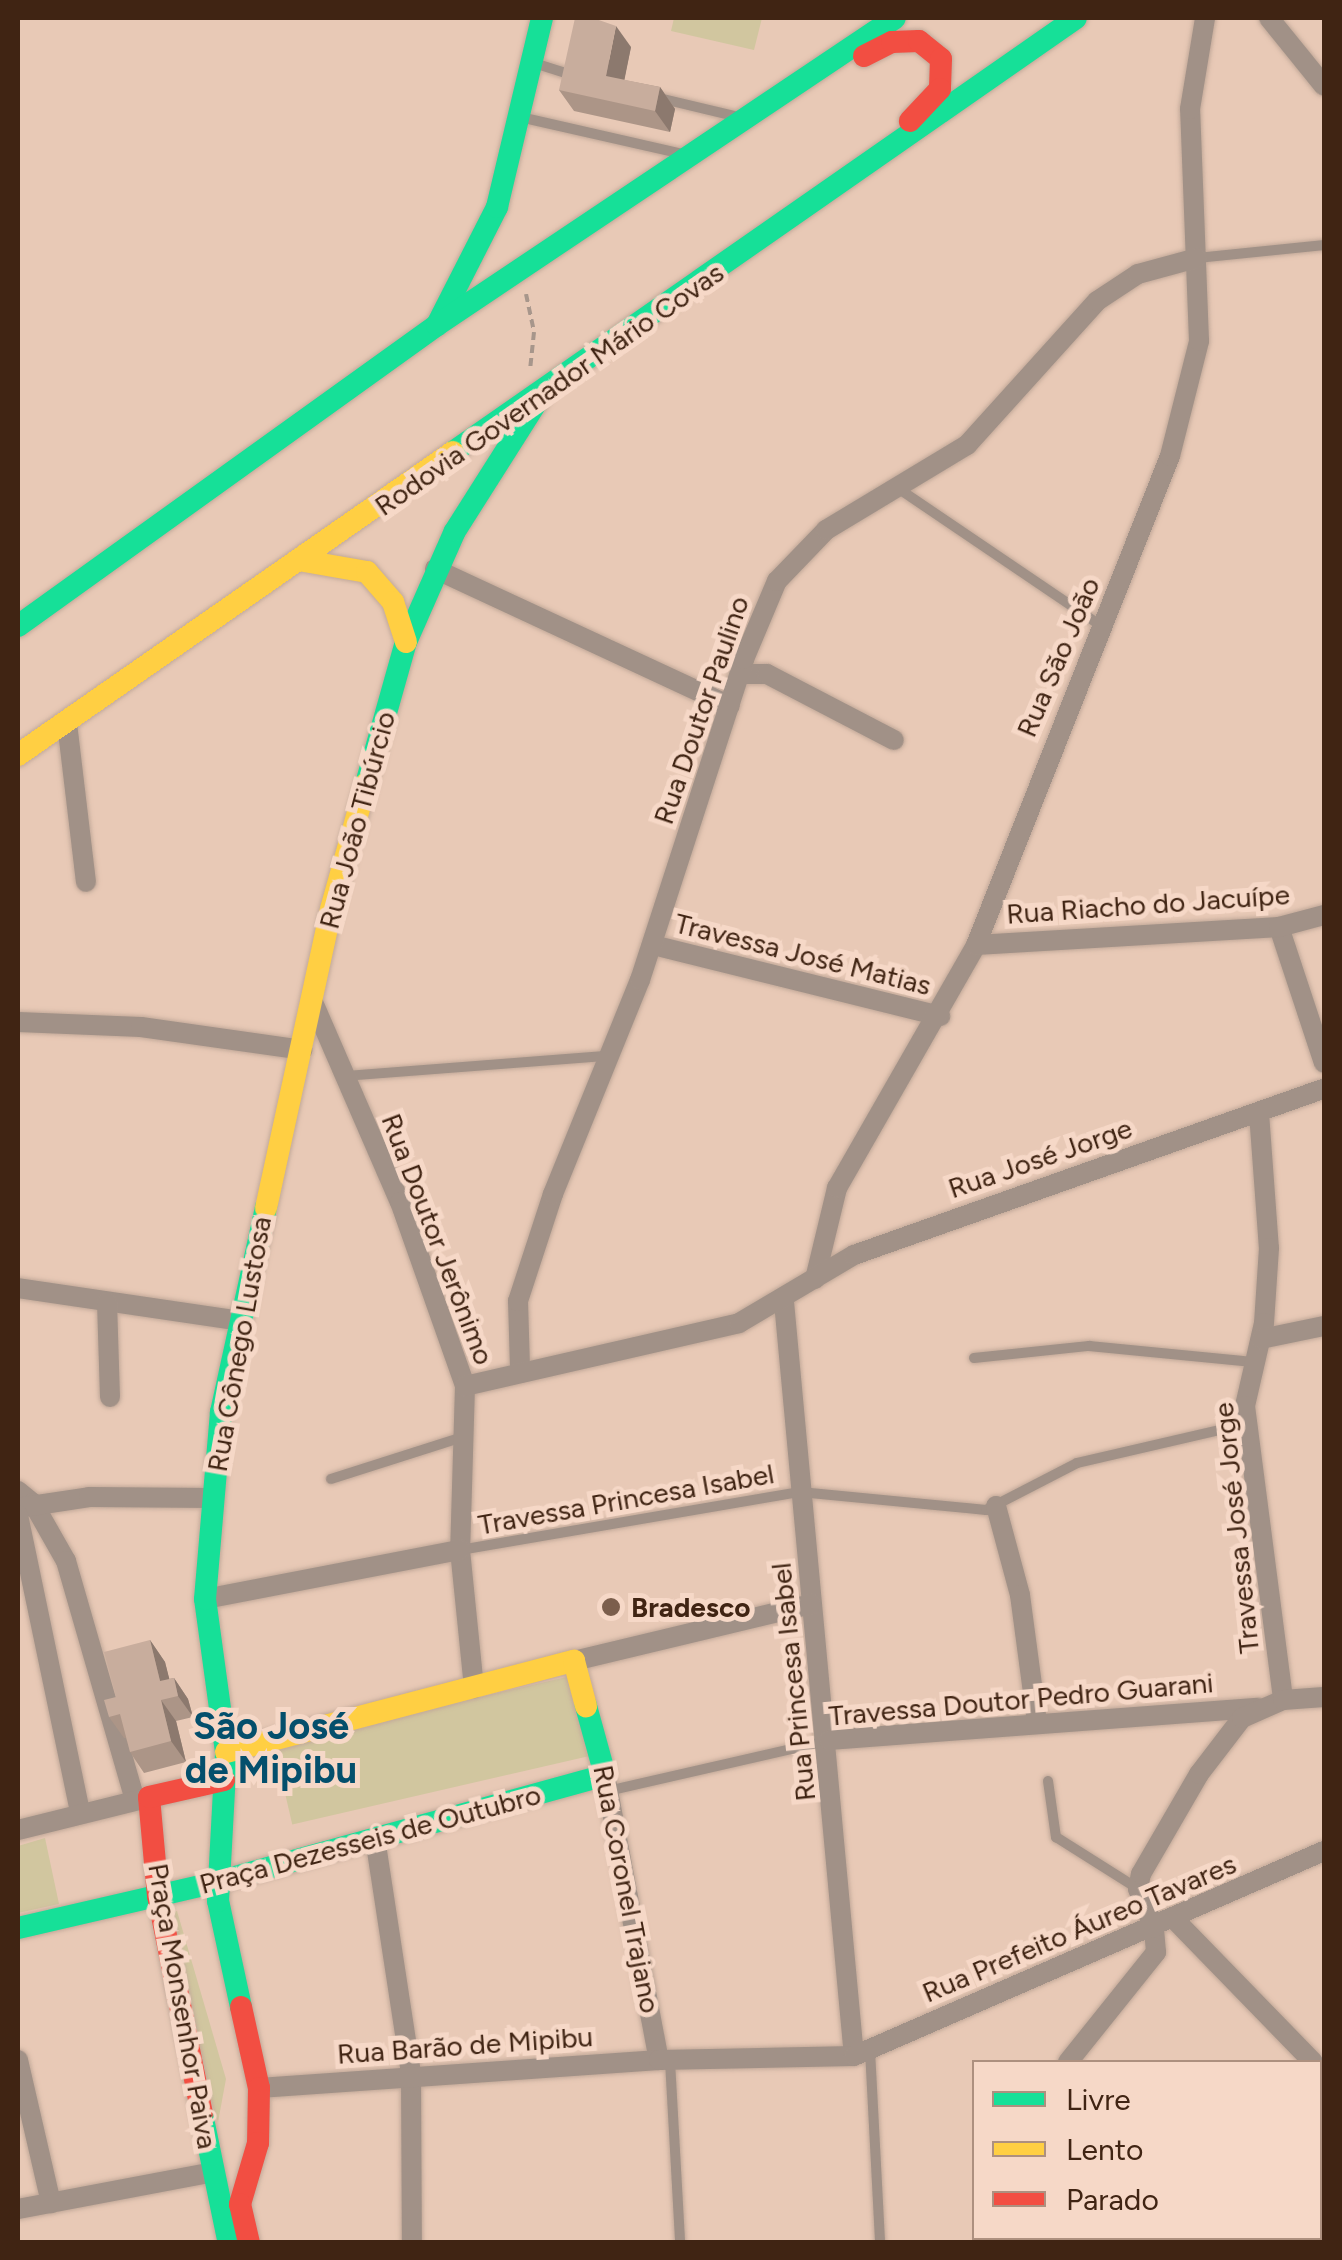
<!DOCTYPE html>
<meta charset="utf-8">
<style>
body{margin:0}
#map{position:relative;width:1342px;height:2260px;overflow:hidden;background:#e8c9b6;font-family:Figtree,sans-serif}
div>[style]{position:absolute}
.green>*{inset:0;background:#d1c69f;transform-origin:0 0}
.path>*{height:4px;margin-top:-2px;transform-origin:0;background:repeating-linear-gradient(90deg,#a7968b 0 8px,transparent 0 13px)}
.roads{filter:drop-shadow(0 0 2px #c2a999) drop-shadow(0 0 2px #c2a999)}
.lane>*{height:10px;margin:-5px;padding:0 5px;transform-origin:5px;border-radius:5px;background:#a19187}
.street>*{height:20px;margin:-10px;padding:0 10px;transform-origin:10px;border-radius:10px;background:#a19187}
.fast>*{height:22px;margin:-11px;padding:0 11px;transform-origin:11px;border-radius:11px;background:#16e098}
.slow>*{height:22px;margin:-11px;padding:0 11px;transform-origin:11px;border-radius:11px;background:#ffcf43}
.jam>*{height:22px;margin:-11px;padding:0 11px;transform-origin:11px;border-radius:11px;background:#f24e42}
.wall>*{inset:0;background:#ac9587}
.shaded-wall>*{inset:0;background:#8c796e}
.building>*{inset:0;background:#c8ad9d}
.dots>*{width:28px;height:28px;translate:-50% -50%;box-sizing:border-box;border:5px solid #f6d8c7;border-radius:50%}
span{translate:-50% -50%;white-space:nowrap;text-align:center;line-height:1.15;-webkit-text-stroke:10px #f6d8c7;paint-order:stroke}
.street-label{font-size:28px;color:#402413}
.poi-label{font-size:28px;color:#402413;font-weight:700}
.left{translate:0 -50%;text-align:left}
.district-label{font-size:38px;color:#044f6c;font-weight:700}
.frame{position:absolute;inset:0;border:20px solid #402413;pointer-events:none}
.legend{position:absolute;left:972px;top:2060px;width:350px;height:180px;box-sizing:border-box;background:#f6d8c7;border:2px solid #ad907f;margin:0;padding:12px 18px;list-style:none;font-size:30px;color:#402413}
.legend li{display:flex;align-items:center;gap:20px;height:50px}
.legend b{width:50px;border:2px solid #ad907f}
</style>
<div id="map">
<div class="green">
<i style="clip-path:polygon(674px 18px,762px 18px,754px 50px,671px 31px)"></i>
<i style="left:571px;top:1676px;width:82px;height:305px;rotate:77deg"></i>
<i style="clip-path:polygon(45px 1838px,59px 1904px,18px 1913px,18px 1846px)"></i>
<i style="clip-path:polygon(177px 1911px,226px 2079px,218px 2122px,151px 1919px)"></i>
</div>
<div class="path">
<i style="left:526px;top:294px;width:39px;rotate:78deg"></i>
<i style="left:534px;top:332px;width:36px;rotate:96deg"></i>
</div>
<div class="roads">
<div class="lane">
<i style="left:534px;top:63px;width:43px;rotate:17.6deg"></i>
<i style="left:659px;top:98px;width:77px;rotate:13.5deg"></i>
<i style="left:520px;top:117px;width:163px;rotate:12.8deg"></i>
<i style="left:1197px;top:258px;width:128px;rotate:-5.8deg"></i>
<i style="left:899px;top:489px;width:244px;rotate:34.1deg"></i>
<i style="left:345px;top:1076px;width:262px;rotate:-4.4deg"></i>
<i style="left:974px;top:1358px;width:116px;rotate:-6deg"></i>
<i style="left:1089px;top:1346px;width:165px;rotate:5.6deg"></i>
<i style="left:331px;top:1479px;width:139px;rotate:-17.7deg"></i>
<i style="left:460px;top:1550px;width:345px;rotate:-9.7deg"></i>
<i style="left:800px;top:1492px;width:187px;rotate:5.5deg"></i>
<i style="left:986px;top:1510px;width:102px;rotate:-27.3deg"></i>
<i style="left:1077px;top:1463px;width:173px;rotate:-13deg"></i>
<i style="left:1048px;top:1781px;width:57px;rotate:81.9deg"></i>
<i style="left:1056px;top:1837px;width:96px;rotate:32.2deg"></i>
<i style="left:612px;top:1790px;width:220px;rotate:-12.9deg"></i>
<i style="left:870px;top:2050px;width:192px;rotate:87deg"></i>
<i style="left:670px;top:2061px;width:181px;rotate:86.8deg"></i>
</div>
<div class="street">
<i style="left:1269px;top:18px;width:87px;rotate:51deg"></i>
<i style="left:435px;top:569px;width:325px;rotate:24.9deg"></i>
<i style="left:741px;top:674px;width:26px"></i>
<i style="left:767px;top:674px;width:143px;rotate:27.5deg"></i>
<i style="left:67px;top:723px;width:160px;rotate:83.2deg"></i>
<i style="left:1279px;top:927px;width:143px;rotate:71.7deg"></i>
<i style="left:653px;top:945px;width:296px;rotate:13.9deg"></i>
<i style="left:976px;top:945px;width:304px;rotate:-3.4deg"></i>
<i style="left:1279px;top:927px;width:47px;rotate:-14.9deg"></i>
<i style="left:312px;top:1000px;width:220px;rotate:66.5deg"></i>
<i style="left:400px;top:1202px;width:195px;rotate:70.5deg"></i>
<i style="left:465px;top:1386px;width:164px;rotate:91.7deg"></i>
<i style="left:460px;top:1550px;width:139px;rotate:84.2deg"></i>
<i style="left:18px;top:1022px;width:123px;rotate:2.3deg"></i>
<i style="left:141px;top:1027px;width:163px;rotate:8.1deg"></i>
<i style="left:1259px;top:1113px;width:135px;rotate:85.8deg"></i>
<i style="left:1269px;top:1248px;width:75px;rotate:93.8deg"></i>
<i style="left:1264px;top:1323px;width:85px;rotate:102.9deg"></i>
<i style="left:1245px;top:1406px;width:296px;rotate:82.6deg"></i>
<i style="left:815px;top:1279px;width:94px;rotate:-76.4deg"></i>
<i style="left:837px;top:1188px;width:280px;rotate:-60.2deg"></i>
<i style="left:976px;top:945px;width:526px;rotate:-68.36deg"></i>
<i style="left:1170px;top:456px;width:119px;rotate:-75.8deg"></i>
<i style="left:1199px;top:341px;width:232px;rotate:-92.2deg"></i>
<i style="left:1190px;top:109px;width:92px;rotate:-80.6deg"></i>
<i style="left:18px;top:1288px;width:225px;rotate:8.4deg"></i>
<i style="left:107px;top:1302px;width:95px;rotate:88.2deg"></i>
<i style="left:784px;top:1302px;width:757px;rotate:84.7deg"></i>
<i style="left:1261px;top:1339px;width:64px;rotate:-11.7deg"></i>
<i style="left:520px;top:1368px;width:67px;rotate:-91.7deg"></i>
<i style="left:518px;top:1301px;width:113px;rotate:-71.9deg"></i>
<i style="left:553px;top:1194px;width:231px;rotate:-67.9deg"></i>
<i style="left:640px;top:980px;width:337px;rotate:-72deg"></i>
<i style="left:744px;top:659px;width:85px;rotate:-67.1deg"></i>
<i style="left:777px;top:581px;width:71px;rotate:-46.1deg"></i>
<i style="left:826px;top:530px;width:165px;rotate:-31.1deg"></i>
<i style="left:967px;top:445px;width:194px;rotate:-47.9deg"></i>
<i style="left:1097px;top:301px;width:49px;rotate:-33.4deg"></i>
<i style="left:1138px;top:274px;width:61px;rotate:-15.2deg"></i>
<i style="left:465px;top:1386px;width:281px;rotate:-12.9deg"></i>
<i style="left:739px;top:1323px;width:134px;rotate:-30.6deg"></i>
<i style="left:854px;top:1255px;width:498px;rotate:-19.5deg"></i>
<i style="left:18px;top:1491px;width:19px;rotate:39deg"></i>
<i style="left:33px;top:1503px;width:67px;rotate:60.4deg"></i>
<i style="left:66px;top:1561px;width:249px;rotate:73.9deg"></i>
<i style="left:996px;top:1506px;width:92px;rotate:74.9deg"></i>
<i style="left:1020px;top:1595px;width:128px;rotate:82.4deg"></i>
<i style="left:24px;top:1507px;width:66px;rotate:-8.7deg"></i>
<i style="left:89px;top:1497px;width:123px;rotate:0.5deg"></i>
<i style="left:18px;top:1515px;width:304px;rotate:78.2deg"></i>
<i style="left:205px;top:1599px;width:260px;rotate:-10.9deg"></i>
<i style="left:574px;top:1661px;width:244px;rotate:-13.5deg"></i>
<i style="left:829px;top:1740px;width:430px;rotate:-4.3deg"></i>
<i style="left:605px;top:1775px;width:290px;rotate:79.3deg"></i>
<i style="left:18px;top:1830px;width:133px;rotate:-13.9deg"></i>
<i style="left:375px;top:1838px;width:239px;rotate:81.3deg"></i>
<i style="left:411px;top:2074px;width:168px;rotate:89.7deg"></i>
<i style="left:1175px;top:1920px;width:198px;rotate:45.8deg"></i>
<i style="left:18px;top:2060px;width:147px;rotate:77deg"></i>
<i style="left:1068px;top:2062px;width:141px;rotate:-51.3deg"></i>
<i style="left:1156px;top:1952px;width:24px;rotate:-95deg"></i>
<i style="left:1154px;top:1928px;width:42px;rotate:-112.3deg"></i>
<i style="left:1138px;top:1889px;width:15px;rotate:-79deg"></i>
<i style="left:1141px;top:1874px;width:116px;rotate:-59.9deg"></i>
<i style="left:1199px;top:1774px;width:71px;rotate:-52.5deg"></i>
<i style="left:1242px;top:1718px;width:45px;rotate:-23.7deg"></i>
<i style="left:1283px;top:1700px;width:41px;rotate:-4.2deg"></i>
<i style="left:259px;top:2088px;width:401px;rotate:-4deg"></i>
<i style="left:659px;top:2060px;width:195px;rotate:-1.2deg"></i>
<i style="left:854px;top:2056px;width:513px;rotate:-23.57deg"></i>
<i style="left:1320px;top:2202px;width:4px;rotate:-14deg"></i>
<i style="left:18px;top:2209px;width:198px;rotate:-10.7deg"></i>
<i style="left:1029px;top:2238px;width:4px;rotate:63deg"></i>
<i style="left:1264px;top:2238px;width:4px;rotate:76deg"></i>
<i style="left:1107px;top:2242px;width:28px;rotate:-8deg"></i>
</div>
<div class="fast">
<i style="left:437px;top:325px;width:132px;rotate:-63deg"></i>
<i style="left:497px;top:207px;width:194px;rotate:-76.6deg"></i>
<i style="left:453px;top:452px;width:759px;rotate:-34.86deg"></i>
<i style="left:18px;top:626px;width:516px;rotate:-35.69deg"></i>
<i style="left:437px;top:325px;width:551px;rotate:-33.83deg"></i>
<i style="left:366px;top:784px;width:148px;rotate:-74.3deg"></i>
<i style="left:406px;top:642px;width:121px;rotate:-66.2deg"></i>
<i style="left:455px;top:531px;width:162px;rotate:-57.6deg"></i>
<i style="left:18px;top:1928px;width:204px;rotate:-13deg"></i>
<i style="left:217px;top:1882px;width:402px;rotate:-15.4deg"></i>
<i style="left:605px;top:1775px;width:72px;rotate:-105.4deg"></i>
<i style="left:241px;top:2007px;width:108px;rotate:-102.2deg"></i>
<i style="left:218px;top:1901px;width:149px;rotate:-86.9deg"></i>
<i style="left:226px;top:1752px;width:154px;rotate:-97.8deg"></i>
<i style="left:205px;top:1599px;width:188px;rotate:-85.1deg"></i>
<i style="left:221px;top:1412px;width:209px;rotate:-77.6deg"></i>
<i style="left:202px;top:2114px;width:128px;rotate:78.3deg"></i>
</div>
<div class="slow">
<i style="left:304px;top:561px;width:64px;rotate:9.9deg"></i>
<i style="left:367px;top:572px;width:40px;rotate:49deg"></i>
<i style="left:393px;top:602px;width:42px;rotate:72deg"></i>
<i style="left:18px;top:755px;width:530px;rotate:-34.86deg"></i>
<i style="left:266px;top:1208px;width:306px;rotate:-77.7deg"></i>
<i style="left:331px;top:909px;width:130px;rotate:-74.4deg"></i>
<i style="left:226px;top:1752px;width:360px;rotate:-14.7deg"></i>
<i style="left:574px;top:1661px;width:47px;rotate:75.1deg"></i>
</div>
<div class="jam">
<i style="left:864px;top:56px;width:31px;rotate:-27deg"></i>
<i style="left:892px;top:42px;width:27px;rotate:-2deg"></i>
<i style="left:919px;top:41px;width:28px;rotate:39deg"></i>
<i style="left:941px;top:59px;width:30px;rotate:92deg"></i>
<i style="left:940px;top:89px;width:44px;rotate:133.2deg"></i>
<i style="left:241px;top:2007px;width:83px;rotate:77.5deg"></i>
<i style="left:259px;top:2088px;width:55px;rotate:91deg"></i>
<i style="left:258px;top:2143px;width:64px;rotate:106.4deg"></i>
<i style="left:240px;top:2204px;width:39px;rotate:77deg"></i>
<i style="left:202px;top:2114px;width:222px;rotate:-101.4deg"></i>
<i style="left:158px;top:1896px;width:99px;rotate:-95.2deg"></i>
<i style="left:149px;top:1797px;width:77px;rotate:-12.8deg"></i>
</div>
</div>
<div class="wall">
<i style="clip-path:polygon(631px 47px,624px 80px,660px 87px,675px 109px,670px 132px,574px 111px,559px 90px)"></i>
<i style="clip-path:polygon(150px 1640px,165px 1662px,169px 1679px,174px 1678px,188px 1699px,193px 1717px,176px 1721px,186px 1762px,144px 1773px,130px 1752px,126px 1738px,124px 1738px,109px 1717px,116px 1697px)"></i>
</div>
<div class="shaded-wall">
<i style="clip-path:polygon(616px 26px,631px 47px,621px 97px,606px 76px)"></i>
<i style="clip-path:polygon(660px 87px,675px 109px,670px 132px,655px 111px)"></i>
<i style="clip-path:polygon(150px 1640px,165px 1662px,174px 1697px,160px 1681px)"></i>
<i style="clip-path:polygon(174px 1678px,188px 1699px,193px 1717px,178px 1696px)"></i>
<i style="clip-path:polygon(161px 1700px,176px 1721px,186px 1762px,171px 1741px)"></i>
</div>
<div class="building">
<i style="clip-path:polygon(575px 18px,593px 18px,616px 26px,606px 76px,660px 87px,655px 111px,559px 90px)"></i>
<i style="clip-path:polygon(150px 1640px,160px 1681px,174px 1678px,178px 1696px,161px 1700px,171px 1741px,130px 1752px,120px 1714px,109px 1717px,104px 1700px,116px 1697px,104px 1652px)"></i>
</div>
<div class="dots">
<i style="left:611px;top:1607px;background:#7b5e4c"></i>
</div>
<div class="street-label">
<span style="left:549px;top:389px;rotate:-35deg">Rodovia Governador Mário Covas</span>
<span style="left:1058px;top:657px;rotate:-67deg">Rua São João</span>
<span style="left:701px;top:710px;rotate:-71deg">Rua Doutor Paulino</span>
<span style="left:357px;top:820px;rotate:-75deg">Rua João Tibúrcio</span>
<span style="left:1148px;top:904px;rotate:-4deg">Rua Riacho do Jacuípe</span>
<span style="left:803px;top:954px;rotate:14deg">Travessa José Matias</span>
<span style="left:1040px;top:1158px;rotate:-19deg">Rua José Jorge</span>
<span style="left:438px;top:1239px;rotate:69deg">Rua Doutor Jerônimo</span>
<span style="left:239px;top:1344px;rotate:-80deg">Rua Cônego Lustosa</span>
<span style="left:626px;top:1499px;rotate:-10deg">Travessa Princesa Isabel</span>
<span style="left:1236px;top:1528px;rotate:-96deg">Travessa José Jorge</span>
<span style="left:793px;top:1682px;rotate:-96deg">Rua Princesa Isabel</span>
<span style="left:1021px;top:1699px;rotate:-5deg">Travessa Doutor Pedro Guarani</span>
<span style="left:370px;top:1839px;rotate:-15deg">Praça Dezesseis de Outubro</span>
<span style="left:627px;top:1889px;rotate:79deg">Rua Coronel Trajano</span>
<span style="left:1079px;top:1928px;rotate:-23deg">Rua Prefeito Áureo Tavares</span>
<span style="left:183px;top:2006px;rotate:80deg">Praça Monsenhor Paiva</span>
<span style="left:465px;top:2045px;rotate:-4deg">Rua Barão de Mipibu</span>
</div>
<div class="poi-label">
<span class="left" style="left:631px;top:1607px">Bradesco</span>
</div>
<div class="district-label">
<span style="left:271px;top:1749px">São José<br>de Mipibu</span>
</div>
<div class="frame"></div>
<ul class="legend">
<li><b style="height:12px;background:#16e098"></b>Livre</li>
<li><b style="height:12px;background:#ffcf43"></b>Lento</li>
<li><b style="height:12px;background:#f24e42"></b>Parado</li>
</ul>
</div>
